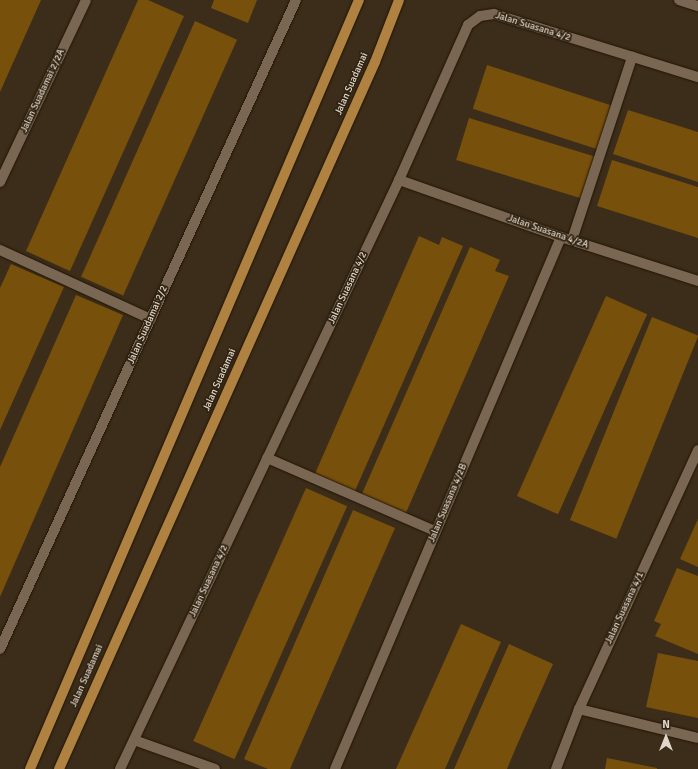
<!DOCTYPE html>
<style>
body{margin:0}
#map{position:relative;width:698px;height:769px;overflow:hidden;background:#3c2d1a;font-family:Signika,sans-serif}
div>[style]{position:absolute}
.building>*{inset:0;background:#77500c;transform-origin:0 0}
.roads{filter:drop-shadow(0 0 1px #221504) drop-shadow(0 0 1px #221504)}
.minor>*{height:10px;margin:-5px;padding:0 5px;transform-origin:5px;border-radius:5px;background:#796753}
.major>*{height:10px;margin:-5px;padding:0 5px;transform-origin:5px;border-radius:5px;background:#b08241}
span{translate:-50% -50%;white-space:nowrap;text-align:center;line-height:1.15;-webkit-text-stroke:3.5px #312311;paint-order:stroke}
.street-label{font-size:10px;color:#e0d6cb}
.north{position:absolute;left:646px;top:717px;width:40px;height:40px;-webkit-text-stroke:3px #312311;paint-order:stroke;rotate:0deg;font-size:11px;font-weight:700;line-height:16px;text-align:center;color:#e0d6cb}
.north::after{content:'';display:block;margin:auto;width:14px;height:18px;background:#e0d6cb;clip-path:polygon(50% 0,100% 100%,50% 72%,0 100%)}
</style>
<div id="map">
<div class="building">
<i style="clip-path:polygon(0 0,41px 0,0 92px)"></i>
<i style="clip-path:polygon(138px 0,148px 0,184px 16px,70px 271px,26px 251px)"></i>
<i style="clip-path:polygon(214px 0,257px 0,248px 23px,211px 8px)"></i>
<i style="left:195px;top:21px;width:46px;height:280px;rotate:24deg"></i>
<i style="left:487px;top:65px;width:131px;height:46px;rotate:18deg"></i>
<i style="clip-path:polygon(628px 110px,698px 132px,698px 182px,613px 154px)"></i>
<i style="left:469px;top:118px;width:133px;height:44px;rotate:17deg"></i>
<i style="clip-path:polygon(612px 160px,698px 187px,698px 238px,597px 206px)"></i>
<i style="clip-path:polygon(419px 236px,439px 245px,442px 237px,463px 246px,354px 493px,314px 476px)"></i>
<i style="clip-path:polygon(470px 247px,500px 260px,495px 271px,509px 276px,405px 515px,361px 496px)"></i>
<i style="clip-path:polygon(11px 264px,64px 287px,0 430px,0 288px)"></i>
<i style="clip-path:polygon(76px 295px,123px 315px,0 597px,0 467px)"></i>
<i style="left:606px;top:296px;width:45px;height:219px;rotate:24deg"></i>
<i style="left:652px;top:317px;width:50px;height:219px;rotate:22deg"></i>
<i style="left:306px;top:488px;width:45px;height:277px;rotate:24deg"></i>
<i style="clip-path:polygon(353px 510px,395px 528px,290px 769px,268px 769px,244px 759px)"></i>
<i style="clip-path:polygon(698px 519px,698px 567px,680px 559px)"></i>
<i style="clip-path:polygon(677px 568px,698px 576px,698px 654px,655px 636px,661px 624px,654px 621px)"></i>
<i style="clip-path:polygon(461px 624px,501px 642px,445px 769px,396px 769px)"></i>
<i style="clip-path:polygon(509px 644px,553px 664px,517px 745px,507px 769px,454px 769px)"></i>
<i style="clip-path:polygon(658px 653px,698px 661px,698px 718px,646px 707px)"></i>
<i style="clip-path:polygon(607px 758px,657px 768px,657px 769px,605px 769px)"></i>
</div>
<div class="roads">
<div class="minor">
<i style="left:679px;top:0;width:20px;rotate:18deg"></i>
<i style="left:399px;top:180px;width:172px;rotate:19.4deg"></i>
<i style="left:561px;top:237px;width:144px;rotate:17.8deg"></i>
<i style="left:0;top:182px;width:201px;rotate:-64.7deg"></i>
<i style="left:572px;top:240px;width:193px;rotate:-71.8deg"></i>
<i style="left:0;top:250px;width:166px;rotate:24.6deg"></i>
<i style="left:267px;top:458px;width:183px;rotate:23.5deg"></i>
<i style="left:0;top:649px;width:713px;rotate:-65.48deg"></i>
<i style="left:579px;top:709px;width:122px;rotate:13.7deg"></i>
<i style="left:134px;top:740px;width:86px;rotate:19.7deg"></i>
<i style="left:120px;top:769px;width:652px;rotate:-64.65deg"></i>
<i style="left:399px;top:180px;width:170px;rotate:-66deg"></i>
<i style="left:468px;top:25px;width:15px;rotate:-37deg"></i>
<i style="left:480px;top:16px;width:14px;rotate:-8deg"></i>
<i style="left:494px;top:14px;width:214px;rotate:17.2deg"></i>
<i style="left:335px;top:769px;width:578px;rotate:-66.98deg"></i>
<i style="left:556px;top:769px;width:64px;rotate:-69deg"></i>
<i style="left:579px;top:709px;width:285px;rotate:-65.3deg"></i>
</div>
<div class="major">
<i style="left:30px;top:769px;width:836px;rotate:-66.84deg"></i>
<i style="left:59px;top:769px;width:774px;rotate:-65.92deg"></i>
<i style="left:375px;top:62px;width:66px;rotate:-68.8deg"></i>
</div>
</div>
<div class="street-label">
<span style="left:533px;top:27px;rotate:17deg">Jalan Suasana 4/2</span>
<span style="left:352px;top:84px;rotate:-66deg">Jalan Suadamai</span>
<span style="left:43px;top:91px;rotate:-65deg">Jalan Suadamai 2/2A</span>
<span style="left:548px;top:232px;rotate:19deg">Jalan Suasana 4/2A</span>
<span style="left:348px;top:288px;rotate:-65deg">Jalan Suasana 4/2</span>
<span style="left:148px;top:325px;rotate:-66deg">Jalan Suadamai 2/2</span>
<span style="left:220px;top:380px;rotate:-66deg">Jalan Suadamai</span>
<span style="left:448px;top:503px;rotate:-67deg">Jalan Suasana 4/2B</span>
<span style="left:209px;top:581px;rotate:-65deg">Jalan Suasana 4/2</span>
<span style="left:625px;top:608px;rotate:-65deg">Jalan Suasana 4/1</span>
<span style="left:87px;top:676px;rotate:-66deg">Jalan Suadamai</span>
</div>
<div class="north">N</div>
</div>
